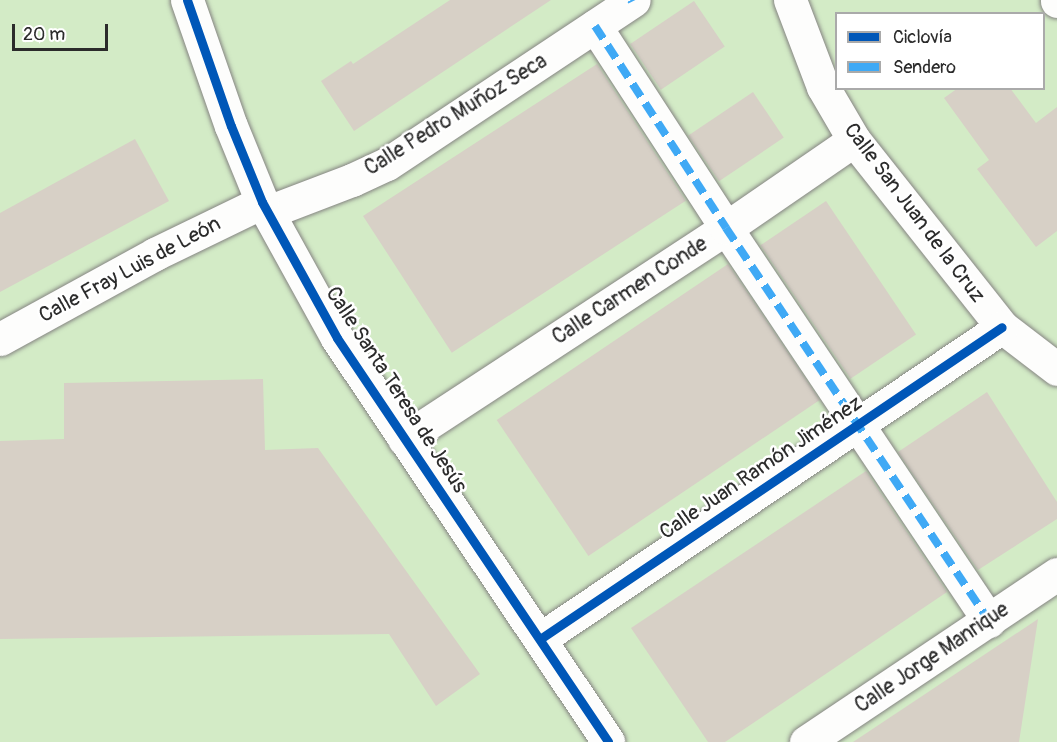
<!DOCTYPE html>
<meta charset="utf-8">
<style>
body{margin:0}
#map{position:relative;width:1057px;height:742px;overflow:hidden;background:#f4f0ec;font-family:Pangolin,sans-serif}
div>[style]{position:absolute}
.green>*{inset:0;background:#d3ebc6}
.building>*{inset:0;background:#d7d0c6;transform-origin:0 0}
.roads{filter:drop-shadow(0 0 2px #858482) drop-shadow(0 0 2px #858482)}
.street>*{height:33px;margin:-16.5px;padding:0 16.5px;transform-origin:16.5px;border-radius:16.5px;background:#fdfdfc}
.quiet>*{height:8px;margin-top:-4px;transform-origin:0;background:repeating-linear-gradient(90deg,#3fa9f5 0 15px,transparent 0 23px)}
.cycleway>*{height:9px;margin:-4.5px;padding:0 4.5px;transform-origin:4.5px;border-radius:4.5px;background:#0057b8}
span{translate:-50% -50%;white-space:nowrap;text-align:center;line-height:1.15;-webkit-text-stroke:5px #fff;paint-order:stroke}
.street-label{font-size:21px;color:#2b2b2b}
.legend{position:absolute;left:835px;top:12px;width:210px;height:78px;box-sizing:border-box;background:#fff;border:2px solid #aaa;margin:0;padding:8px 10px;list-style:none;font-size:18px;color:#2b2b2b}
.legend li{display:flex;align-items:center;gap:12px;height:30px}
.legend b{width:30px;border:2px solid #aaa}
.scale{position:absolute;left:12px;top:24px;width:96px;height:27px;box-sizing:border-box;border:3px solid #2b2b2b;border-top:0;padding-left:8px;font-size:18px;line-height:21px;white-space:nowrap;color:#2b2b2b;-webkit-text-stroke:4px #fff;paint-order:stroke}
</style>
<div id="map">
<div class="green">
<i style="clip-path:polygon(evenodd,0 0,1057px 0,1057px 742px,0 742px,0 0,836px 14px,1044px 14px,1044px 88px,836px 88px,836px 14px)"></i>
</div>
<div class="building">
<i style="clip-path:polygon(450px 0,551px 0,354px 131px,321px 81px,351px 61px,353px 64px)"></i>
<i style="left:694px;top:1px;width:55px;height:77px;rotate:56deg"></i>
<i style="left:597px;top:64px;width:163px;height:279px;rotate:57deg"></i>
<i style="clip-path:polygon(958px 88px,1010px 88px,1036px 123px,1057px 107px,1057px 231px,1036px 247px,977px 169px,989px 160px,944px 98px)"></i>
<i style="left:753px;top:92px;width:55px;height:78px;rotate:56deg"></i>
<i style="clip-path:polygon(135px 139px,169px 201px,0 292px,0 213px)"></i>
<i style="left:826px;top:201px;width:161px;height:79px;rotate:56deg"></i>
<i style="left:728px;top:264px;width:164px;height:279px;rotate:56deg"></i>
<i style="clip-path:polygon(263px 379px,265px 450px,318px 448px,480px 674px,436px 706px,389px 634px,0 639px,0 441px,64px 439px,64px 383px)"></i>
<i style="clip-path:polygon(987px 392px,1057px 502px,1057px 519px,978px 570px,898px 452px)"></i>
<i style="clip-path:polygon(866px 471px,947px 592px,725px 742px,708px 742px,631px 628px)"></i>
<i style="clip-path:polygon(1038px 619px,1019px 742px,853px 742px)"></i>
</div>
<div class="roads">
<div class="street">
<i style="left:187px;top:0;width:133px;rotate:70.8deg"></i>
<i style="left:231px;top:126px;width:82px;rotate:67.8deg"></i>
<i style="left:262px;top:202px;width:155px;rotate:61.1deg"></i>
<i style="left:337px;top:338px;width:486px;rotate:56.1deg"></i>
<i style="left:790px;top:0;width:93px;rotate:69.2deg"></i>
<i style="left:823px;top:87px;width:61px;rotate:59.7deg"></i>
<i style="left:854px;top:140px;width:238px;rotate:51.6deg"></i>
<i style="left:1002px;top:327px;width:69px;rotate:37.4deg"></i>
<i style="left:1057px;top:0;width:1px;rotate:90deg"></i>
<i style="left:595px;top:26px;width:241px;rotate:57deg"></i>
<i style="left:726px;top:228px;width:473px;rotate:56.2deg"></i>
<i style="left:268px;top:212px;width:90px;rotate:-20.9deg"></i>
<i style="left:352px;top:180px;width:38px;rotate:-25deg"></i>
<i style="left:387px;top:164px;width:296px;rotate:-33.6deg"></i>
<i style="left:0;top:339px;width:177px;rotate:-28.7deg"></i>
<i style="left:155px;top:254px;width:119px;rotate:-25.9deg"></i>
<i style="left:404px;top:439px;width:385px;rotate:-33.2deg"></i>
<i style="left:726px;top:228px;width:155px;rotate:-34.5deg"></i>
<i style="left:540px;top:639px;width:557px;rotate:-34.03deg"></i>
<i style="left:806px;top:742px;width:302px;rotate:-33.8deg"></i>
</div>
</div>
<div class="quiet">
<i style="left:631px;top:0;width:2px;rotate:63deg"></i>
<i style="left:595px;top:26px;width:241px;rotate:57deg"></i>
<i style="left:726px;top:228px;width:473px;rotate:56.2deg"></i>
</div>
<div class="cycleway">
<i style="left:187px;top:0;width:133px;rotate:70.8deg"></i>
<i style="left:231px;top:126px;width:82px;rotate:67.8deg"></i>
<i style="left:262px;top:202px;width:155px;rotate:61.1deg"></i>
<i style="left:337px;top:338px;width:486px;rotate:56.1deg"></i>
<i style="left:540px;top:639px;width:557px;rotate:-34.03deg"></i>
</div>
<div class="street-label">
<span style="left:456px;top:115px;rotate:-32deg">Calle Pedro Muñoz Seca</span>
<span style="left:914px;top:213px;rotate:53deg">Calle San Juan de la Cruz</span>
<span style="left:130px;top:270px;rotate:-28deg">Calle Fray Luis de León</span>
<span style="left:630px;top:291px;rotate:-33deg">Calle Carmen Conde</span>
<span style="left:396px;top:390px;rotate:57deg">Calle Santa Teresa de Jesús</span>
<span style="left:761px;top:468px;rotate:-34deg">Calle Juan Ramón Jiménez</span>
<span style="left:932px;top:658px;rotate:-34deg">Calle Jorge Manrique</span>
</div>
<ul class="legend">
<li><b style="height:8px;background:#0057b8"></b>Ciclovía</li>
<li><b style="height:8px;background:#3fa9f5"></b>Sendero</li>
</ul>
<div class="scale">20 m</div>
</div>
